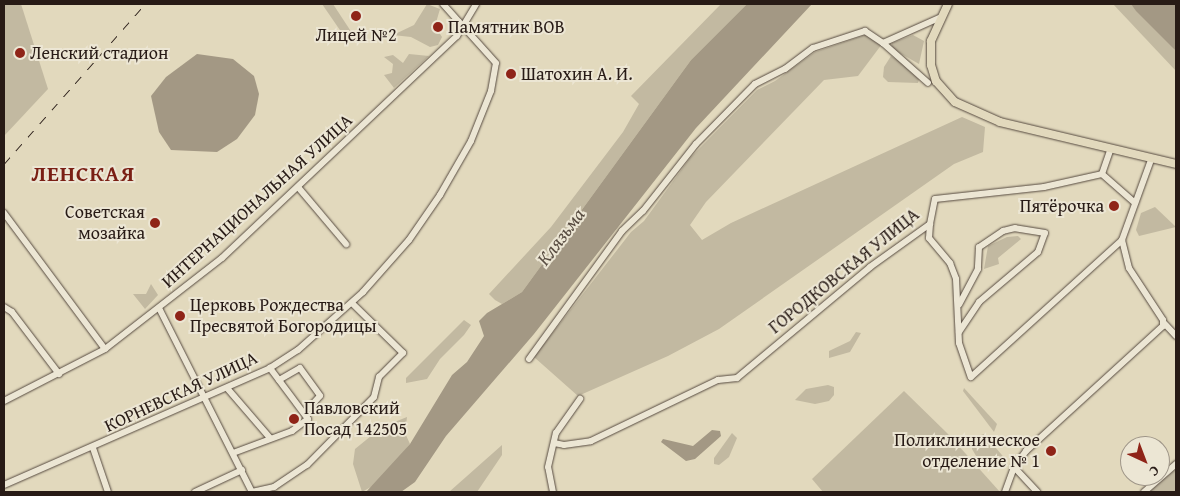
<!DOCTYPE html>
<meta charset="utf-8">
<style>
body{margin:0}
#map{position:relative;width:1180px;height:496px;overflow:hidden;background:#e2d9bd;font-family:"Gentium Book Plus",serif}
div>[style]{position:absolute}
.green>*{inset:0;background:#c2b9a1}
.water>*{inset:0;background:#a39884}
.roads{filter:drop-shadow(0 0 1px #564a40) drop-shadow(0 0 1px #564a40)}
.minor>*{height:6px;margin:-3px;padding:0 3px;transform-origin:3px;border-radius:3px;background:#ece6d4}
.major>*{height:8px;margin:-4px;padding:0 4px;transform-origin:4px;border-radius:4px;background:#e2d9bd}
.rail>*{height:1px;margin-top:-0.5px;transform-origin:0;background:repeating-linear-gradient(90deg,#281b16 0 9px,transparent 0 18px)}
.dots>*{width:14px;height:14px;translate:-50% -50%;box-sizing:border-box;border:2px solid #ece6d4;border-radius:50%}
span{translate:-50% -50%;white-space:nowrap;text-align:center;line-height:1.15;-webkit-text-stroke:4px #ece6d4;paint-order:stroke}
.poi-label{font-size:18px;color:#281b16}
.left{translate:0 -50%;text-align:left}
.right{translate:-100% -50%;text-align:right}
.street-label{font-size:18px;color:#281b16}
.water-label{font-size:19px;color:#594d42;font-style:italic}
.district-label{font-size:22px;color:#7a1f14;font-weight:700;letter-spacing:1px}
.frame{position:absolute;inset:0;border:5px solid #281b16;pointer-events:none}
.north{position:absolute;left:1120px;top:436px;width:50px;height:50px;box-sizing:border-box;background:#ece6d4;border:1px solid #9e9588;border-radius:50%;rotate:137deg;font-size:14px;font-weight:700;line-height:20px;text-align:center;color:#281b16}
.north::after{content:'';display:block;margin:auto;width:18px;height:22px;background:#8f2418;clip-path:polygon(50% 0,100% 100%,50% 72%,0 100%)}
</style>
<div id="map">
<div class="green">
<i style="clip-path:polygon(4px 4px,21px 4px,48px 89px,4px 136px)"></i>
<i style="clip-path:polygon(322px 4px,333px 4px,352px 33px,344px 36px)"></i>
<i style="clip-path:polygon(427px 4px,440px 9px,435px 26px,442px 37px,438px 45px,430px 47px,411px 37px,393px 35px,414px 25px)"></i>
<i style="clip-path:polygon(721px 4px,747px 4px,691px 60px,522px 292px,502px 304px,495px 300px,489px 294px,551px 227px,623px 132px,639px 104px,631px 96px)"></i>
<i style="clip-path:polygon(1113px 4px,1131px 4px,1168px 41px,1176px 51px,1176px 71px)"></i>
<i style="clip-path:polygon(868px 34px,882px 44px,858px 76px,824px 80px,706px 202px,690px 225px,702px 240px,731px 223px,962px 117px,985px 127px,983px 152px,954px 164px,719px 329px,668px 356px,578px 396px,534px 357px,631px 232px,644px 221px,690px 158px,757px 90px,775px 81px,815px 52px)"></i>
<i style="clip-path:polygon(913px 35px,924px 41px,919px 64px,891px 48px,892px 43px)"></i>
<i style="clip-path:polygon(409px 54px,429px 56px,394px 88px,384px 75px,392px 73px,393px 64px,384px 57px,393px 55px,403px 63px)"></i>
<i style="clip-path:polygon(891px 56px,920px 75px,918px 83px,888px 82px,883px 77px,884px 67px)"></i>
<i style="clip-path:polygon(1155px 207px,1176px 227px,1139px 236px,1136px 230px,1141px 213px)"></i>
<i style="clip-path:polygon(1007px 237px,1018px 236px,1021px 239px,998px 258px,999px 264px,984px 269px,988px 246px)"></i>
<i style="clip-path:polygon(151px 284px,158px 295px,145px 309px,133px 294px,146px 294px)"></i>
<i style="clip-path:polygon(464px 320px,471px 325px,464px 335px,440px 359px,427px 379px,406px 383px,406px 378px)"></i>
<i style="clip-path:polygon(856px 332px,861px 333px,850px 352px,829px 358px,829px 351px,850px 341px)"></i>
<i style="clip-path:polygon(828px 385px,834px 387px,834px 395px,829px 401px,815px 404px,795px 400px,806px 389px)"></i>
<i style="clip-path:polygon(964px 388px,997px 424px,994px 432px,963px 391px)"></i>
<i style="clip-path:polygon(904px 391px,948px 434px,1000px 492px,823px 492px,812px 479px)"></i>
<i style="clip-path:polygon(407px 417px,405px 433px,410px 444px,378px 483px,362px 492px,353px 464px,355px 449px,382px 427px)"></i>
<i style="clip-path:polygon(732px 433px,737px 438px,729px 457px,719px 465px,714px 464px,714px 458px)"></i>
<i style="clip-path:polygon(984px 434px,1007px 461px,1000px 467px,979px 461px,972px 449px,972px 438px)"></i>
<i style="clip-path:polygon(502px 445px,502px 455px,477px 492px,449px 492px)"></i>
<i style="clip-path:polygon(1176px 469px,1176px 492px,1149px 492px)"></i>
</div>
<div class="water">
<i style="clip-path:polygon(747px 4px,812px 4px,696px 128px,534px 334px,446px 436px,415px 482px,401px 492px,366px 492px,410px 444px,452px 375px,467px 362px,484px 336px,479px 321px,487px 313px,522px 292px,691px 60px)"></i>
<i style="clip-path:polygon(1131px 4px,1176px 4px,1176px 51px,1136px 11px)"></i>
<i style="clip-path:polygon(197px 54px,233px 59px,254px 76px,259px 94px,255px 115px,237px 139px,217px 152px,171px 150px,159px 132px,151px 96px,166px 77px)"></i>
<i style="clip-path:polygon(712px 430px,720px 431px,721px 436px,695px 459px,686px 461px,661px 442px,663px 439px,693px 446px)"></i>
</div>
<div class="roads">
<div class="minor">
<i style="left:883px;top:43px;width:60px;rotate:41.6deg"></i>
<i style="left:1102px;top:174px;width:24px;rotate:-71deg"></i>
<i style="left:298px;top:187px;width:75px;rotate:49.9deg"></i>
<i style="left:4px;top:213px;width:169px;rotate:53.4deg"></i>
<i style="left:930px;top:224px;width:14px;rotate:94deg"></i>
<i style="left:929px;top:238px;width:33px;rotate:50deg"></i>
<i style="left:950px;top:263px;width:17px;rotate:69deg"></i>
<i style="left:956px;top:279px;width:64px;rotate:87.3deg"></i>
<i style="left:959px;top:343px;width:36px;rotate:71deg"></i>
<i style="left:971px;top:377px;width:204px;rotate:-42.2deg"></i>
<i style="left:4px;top:307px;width:9px;rotate:32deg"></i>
<i style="left:12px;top:312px;width:78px;rotate:52.8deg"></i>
<i style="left:159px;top:308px;width:206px;rotate:63.2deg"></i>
<i style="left:252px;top:492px;width:23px;rotate:-13deg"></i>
<i style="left:274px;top:487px;width:40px;rotate:-34deg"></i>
<i style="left:307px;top:465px;width:95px;rotate:-45.4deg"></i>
<i style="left:374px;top:397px;width:21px;rotate:-76deg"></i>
<i style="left:379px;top:377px;width:34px;rotate:-45deg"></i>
<i style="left:403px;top:353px;width:71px;rotate:-135.6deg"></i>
<i style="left:1164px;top:323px;width:18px;rotate:47deg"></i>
<i style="left:959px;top:332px;width:36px;rotate:-56deg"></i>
<i style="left:979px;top:302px;width:77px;rotate:-40.3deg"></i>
<i style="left:1038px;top:252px;width:20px;rotate:-70deg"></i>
<i style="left:1045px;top:233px;width:30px;rotate:-171deg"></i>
<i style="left:1015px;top:228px;width:12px;rotate:166deg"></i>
<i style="left:1003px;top:231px;width:29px;rotate:146deg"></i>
<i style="left:979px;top:247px;width:22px;rotate:93deg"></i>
<i style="left:978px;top:269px;width:40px;rotate:118deg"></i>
<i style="left:529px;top:359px;width:158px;rotate:-54deg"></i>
<i style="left:622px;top:231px;width:29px;rotate:-44deg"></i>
<i style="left:643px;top:211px;width:85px;rotate:-51.7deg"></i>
<i style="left:696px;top:144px;width:84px;rotate:-45.5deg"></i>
<i style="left:755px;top:84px;width:34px;rotate:-27deg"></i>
<i style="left:785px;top:69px;width:35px;rotate:-37deg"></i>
<i style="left:813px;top:48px;width:55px;rotate:-18.1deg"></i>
<i style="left:865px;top:31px;width:22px;rotate:34deg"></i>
<i style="left:883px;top:43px;width:64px;rotate:-24.1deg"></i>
<i style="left:279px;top:380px;width:24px;rotate:-30deg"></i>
<i style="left:300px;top:368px;width:34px;rotate:54deg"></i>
<i style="left:320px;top:396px;width:22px;rotate:133deg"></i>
<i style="left:227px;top:388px;width:66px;rotate:49.3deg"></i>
<i style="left:4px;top:401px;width:114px;rotate:-27.2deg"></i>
<i style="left:105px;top:349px;width:148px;rotate:-37.9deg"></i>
<i style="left:222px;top:258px;width:323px;rotate:-43.4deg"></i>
<i style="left:457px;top:36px;width:37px;rotate:-59deg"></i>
<i style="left:554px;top:443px;width:10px;rotate:11deg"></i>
<i style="left:564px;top:445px;width:27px;rotate:-8deg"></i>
<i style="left:591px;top:441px;width:141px;rotate:-25.7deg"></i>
<i style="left:718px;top:380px;width:19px;rotate:-6deg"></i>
<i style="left:737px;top:378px;width:173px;rotate:-39.8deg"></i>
<i style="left:870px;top:267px;width:74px;rotate:-35.6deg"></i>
<i style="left:930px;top:224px;width:25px;rotate:-79deg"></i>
<i style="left:935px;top:199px;width:110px;rotate:-6.3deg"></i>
<i style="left:1044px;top:187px;width:59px;rotate:-12.6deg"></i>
<i style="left:1102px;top:174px;width:44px;rotate:41.3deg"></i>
<i style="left:93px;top:448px;width:46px;rotate:71.2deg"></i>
<i style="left:233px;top:453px;width:63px;rotate:-20.4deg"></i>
<i style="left:292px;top:431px;width:20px;rotate:-37deg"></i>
<i style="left:308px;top:419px;width:64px;rotate:-126.7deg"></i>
<i style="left:1014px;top:467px;width:34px;rotate:47deg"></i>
<i style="left:4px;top:485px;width:291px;rotate:-23.7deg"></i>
<i style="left:270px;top:368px;width:33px;rotate:-33deg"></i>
<i style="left:298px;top:350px;width:87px;rotate:-41.7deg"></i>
<i style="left:363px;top:292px;width:69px;rotate:-48.5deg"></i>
<i style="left:409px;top:240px;width:55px;rotate:-55.4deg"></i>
<i style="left:440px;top:195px;width:62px;rotate:-60.1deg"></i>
<i style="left:471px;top:141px;width:54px;rotate:-68.2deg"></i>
<i style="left:491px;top:91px;width:28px;rotate:-80deg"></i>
<i style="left:496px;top:63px;width:79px;rotate:-131.9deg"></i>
<i style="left:195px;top:492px;width:52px;rotate:-25.1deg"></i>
<i style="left:553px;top:492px;width:25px;rotate:-101deg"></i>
<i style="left:548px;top:467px;width:35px;rotate:-77deg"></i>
<i style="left:556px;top:433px;width:42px;rotate:-54.8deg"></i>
<i style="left:1005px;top:492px;width:27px;rotate:-70deg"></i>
<i style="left:1014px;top:467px;width:20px;rotate:-53deg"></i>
<i style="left:1026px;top:451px;width:185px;rotate:-42.4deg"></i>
<i style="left:1163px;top:326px;width:6px;rotate:-90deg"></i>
<i style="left:1163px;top:320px;width:62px;rotate:-123.2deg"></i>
<i style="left:1129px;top:268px;width:29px;rotate:-104deg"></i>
<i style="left:1122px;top:240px;width:85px;rotate:-70.1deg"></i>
<i style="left:1144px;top:492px;width:43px;rotate:-41.2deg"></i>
</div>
<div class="major">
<i style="left:948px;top:4px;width:41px;rotate:114.7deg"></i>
<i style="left:931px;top:41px;width:24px;rotate:90deg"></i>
<i style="left:931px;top:65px;width:17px;rotate:73deg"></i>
<i style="left:936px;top:81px;width:28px;rotate:48deg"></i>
<i style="left:955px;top:102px;width:49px;rotate:24deg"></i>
<i style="left:1000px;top:122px;width:181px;rotate:13.4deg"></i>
</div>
</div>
<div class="rail">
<i style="left:4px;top:164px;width:213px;rotate:-48.6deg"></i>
</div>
<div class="dots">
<i style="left:356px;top:16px;background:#8f2418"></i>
<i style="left:438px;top:27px;background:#8f2418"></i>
<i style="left:20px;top:53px;background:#8f2418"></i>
<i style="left:511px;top:74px;background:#8f2418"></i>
<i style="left:1114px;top:206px;background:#8f2418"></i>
<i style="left:155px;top:223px;background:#8f2418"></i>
<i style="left:180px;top:316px;background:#8f2418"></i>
<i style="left:294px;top:419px;background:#8f2418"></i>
<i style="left:1051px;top:451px;background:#8f2418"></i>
</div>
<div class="poi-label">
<span class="left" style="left:448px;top:27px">Памятник ВОВ</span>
<span style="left:356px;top:35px">Лицей №2</span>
<span class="left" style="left:30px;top:53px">Ленский стадион</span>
<span class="left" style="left:521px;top:74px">Шатохин А. И.</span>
<span class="right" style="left:1104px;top:206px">Пятёрочка</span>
<span class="right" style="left:145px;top:223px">Советская<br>мозайка</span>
<span class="left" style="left:190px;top:316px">Церковь Рождества<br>Пресвятой Богородицы</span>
<span class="left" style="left:304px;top:419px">Павловский<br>Посад 142505</span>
<span class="right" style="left:1040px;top:451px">Поликлиническое<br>отделение № 1</span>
</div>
<div class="street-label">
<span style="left:257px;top:201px;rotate:-42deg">ИНТЕРНАЦИОНАЛЬНАЯ УЛИЦА</span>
<span style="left:844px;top:271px;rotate:-39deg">ГОРОДКОВСКАЯ УЛИЦА</span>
<span style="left:181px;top:392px;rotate:-25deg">КОРНЕВСКАЯ УЛИЦА</span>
</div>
<div class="water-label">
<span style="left:561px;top:237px;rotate:-53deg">Клязьма</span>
</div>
<div class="district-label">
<span style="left:83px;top:174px">ЛЕНСКАЯ</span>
</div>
<div class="frame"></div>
<div class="north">С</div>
</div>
